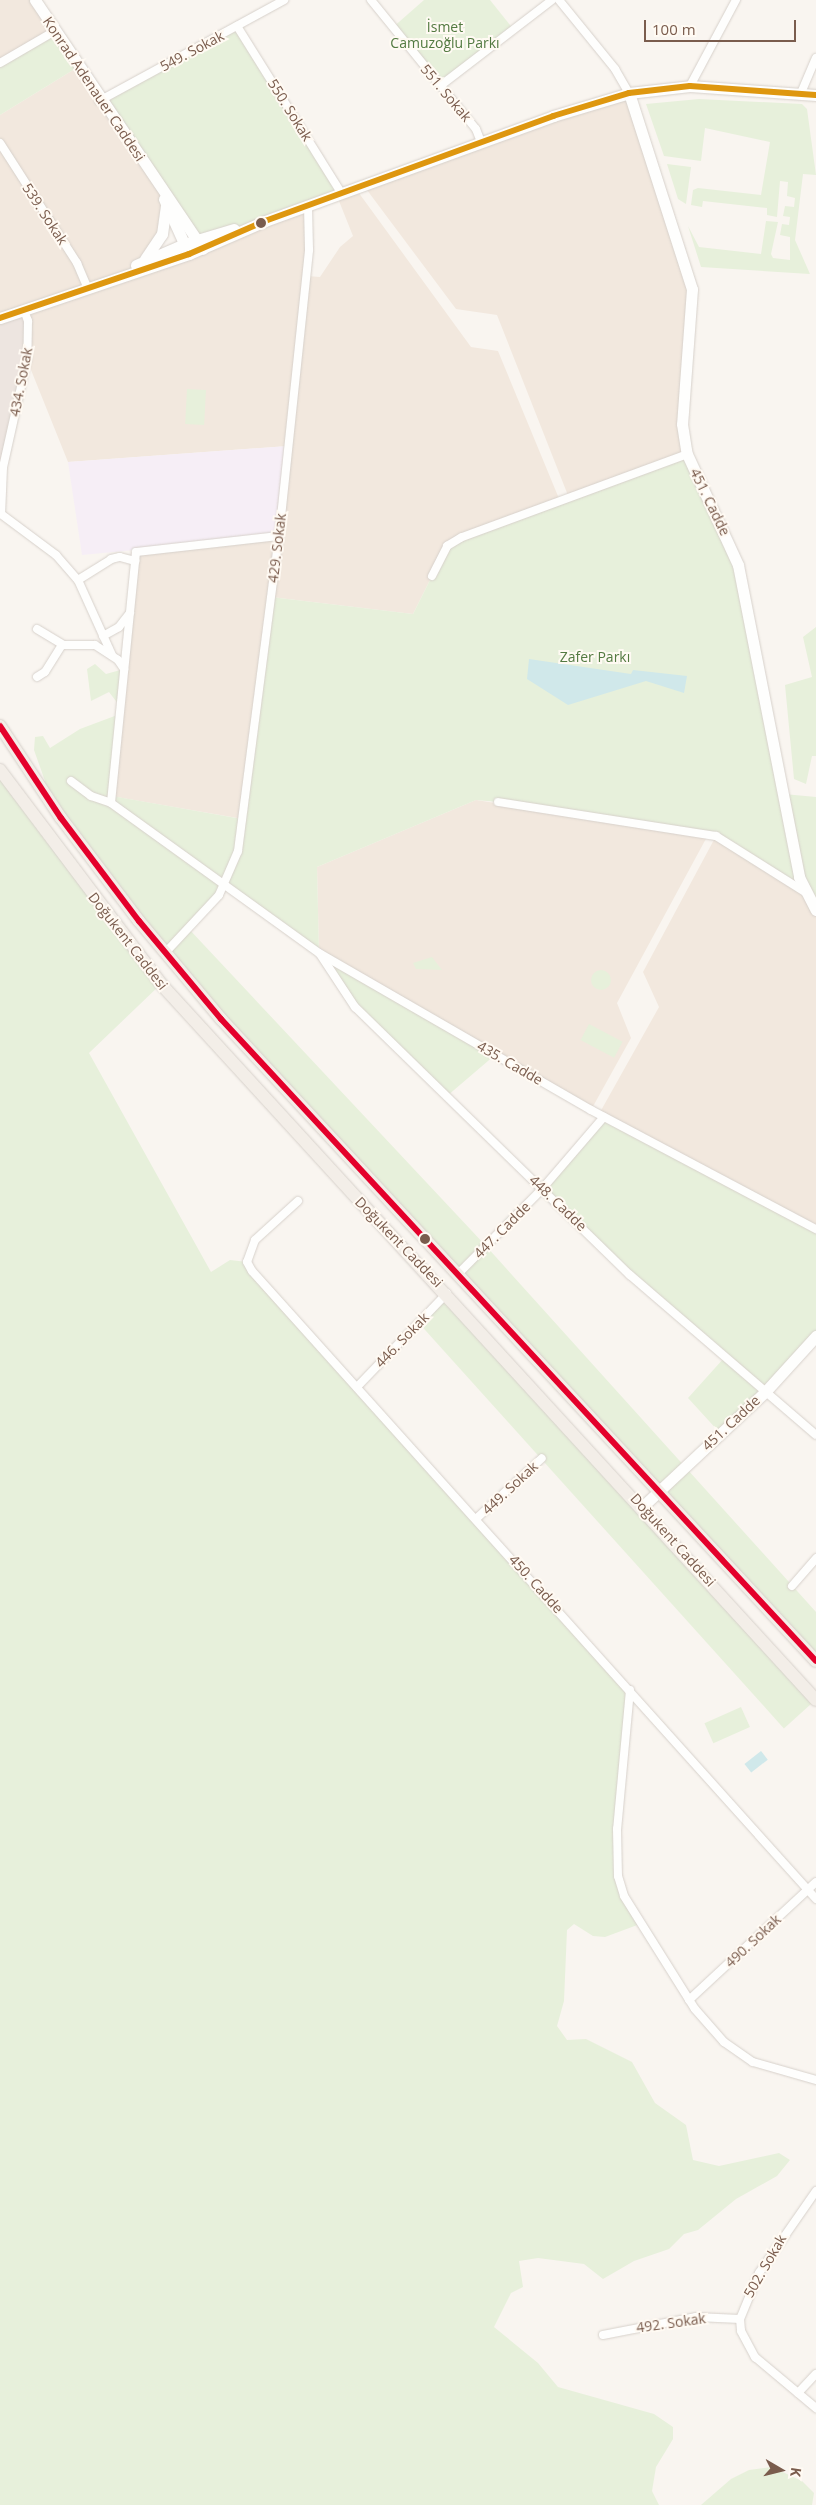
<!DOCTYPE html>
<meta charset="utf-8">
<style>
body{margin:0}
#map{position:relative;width:816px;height:2505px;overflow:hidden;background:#f9f5f0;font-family:"Open Sans",sans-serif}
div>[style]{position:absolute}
.residential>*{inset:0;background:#f2e8de}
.industrial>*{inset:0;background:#ede5e0}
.education>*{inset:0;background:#f6eef6}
.green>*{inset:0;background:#e7f0db;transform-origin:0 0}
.round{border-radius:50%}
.water>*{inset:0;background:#d0e8ea;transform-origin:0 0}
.roads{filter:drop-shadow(0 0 1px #d7d1cb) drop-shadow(0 0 1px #d7d1cb)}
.street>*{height:8px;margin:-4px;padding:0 4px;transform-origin:4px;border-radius:4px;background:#fefefd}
.secondary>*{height:11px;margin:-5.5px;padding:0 5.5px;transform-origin:5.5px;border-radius:5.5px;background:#fefefd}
.primary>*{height:12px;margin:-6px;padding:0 6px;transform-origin:6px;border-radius:6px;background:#f3eee8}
.bus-1>*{height:6px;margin:-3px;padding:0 3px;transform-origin:3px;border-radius:3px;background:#e4002b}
.bus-2>*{height:6px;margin:-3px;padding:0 3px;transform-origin:3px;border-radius:3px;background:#de970f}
.dots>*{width:14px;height:14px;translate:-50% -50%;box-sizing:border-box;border:2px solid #fffaf3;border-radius:50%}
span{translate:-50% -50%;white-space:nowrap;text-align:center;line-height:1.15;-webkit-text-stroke:4px #fffaf3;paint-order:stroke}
.park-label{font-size:14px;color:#537a41}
.street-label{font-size:14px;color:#7a5c4d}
.north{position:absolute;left:756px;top:2445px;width:50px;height:50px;-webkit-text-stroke:4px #fffaf3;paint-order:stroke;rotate:98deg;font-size:14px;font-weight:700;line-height:20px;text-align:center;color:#7a5c4d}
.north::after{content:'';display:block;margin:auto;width:18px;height:22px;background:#7a5c4d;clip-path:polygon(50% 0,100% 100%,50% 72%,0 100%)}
.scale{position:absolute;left:644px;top:20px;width:152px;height:22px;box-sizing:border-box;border:2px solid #7a5c4d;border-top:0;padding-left:6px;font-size:15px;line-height:18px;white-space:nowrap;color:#7a5c4d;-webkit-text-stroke:4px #fffaf3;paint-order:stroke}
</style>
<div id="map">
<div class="residential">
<i style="clip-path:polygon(0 0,35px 0,55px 31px,0 63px)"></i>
<i style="clip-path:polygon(78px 67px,165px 202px,153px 251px,308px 206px,307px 276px,320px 277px,340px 247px,353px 236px,337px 196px,356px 189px,471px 347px,498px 351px,560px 501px,447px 546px,413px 614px,271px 597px,243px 819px,111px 796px,136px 552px,288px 446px,68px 462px,27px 360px,0 318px,0 115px)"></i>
<i style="clip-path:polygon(629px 93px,687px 266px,687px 454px,569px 498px,497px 315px,456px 309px,364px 186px)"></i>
<i style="clip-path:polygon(476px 800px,708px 835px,617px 1003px,631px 1038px,591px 1110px,319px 953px,317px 867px)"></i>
<i style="clip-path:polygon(716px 836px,806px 892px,816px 910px,816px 1226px,599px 1114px,659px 1007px,643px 972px)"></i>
</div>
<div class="industrial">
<i style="clip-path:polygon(24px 310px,29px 338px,10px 432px,0 518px,0 318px)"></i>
</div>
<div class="education">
<i style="clip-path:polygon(288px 446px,279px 536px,82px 555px,68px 462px)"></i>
</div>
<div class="green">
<i style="clip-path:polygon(424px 0,490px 0,514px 30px,440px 86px,391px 29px)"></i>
<i style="clip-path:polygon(237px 26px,342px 194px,198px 239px,99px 101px)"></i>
<i style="clip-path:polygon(55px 31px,78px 67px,0 115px,0 63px)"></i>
<i style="clip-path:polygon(699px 99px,802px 104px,807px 109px,816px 175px,803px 174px,795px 240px,810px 274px,701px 267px,688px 226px,699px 247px,761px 254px,766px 221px,778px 222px,771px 254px,773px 258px,790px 260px,790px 237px,780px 235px,782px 224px,789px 225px,790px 217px,783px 216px,785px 206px,794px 207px,795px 198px,787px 196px,788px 182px,780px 181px,777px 217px,767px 215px,767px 208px,703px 201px,702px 207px,691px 205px,693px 190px,698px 188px,761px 195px,770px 142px,705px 128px,701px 161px,664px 156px,646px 104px)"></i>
<i style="clip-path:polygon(667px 164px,691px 167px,686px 204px,678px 199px)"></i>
<i style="left:187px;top:389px;width:19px;height:35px;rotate:3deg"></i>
<i style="clip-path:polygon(687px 454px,728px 537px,784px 794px,816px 797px,816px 910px,806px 892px,716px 836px,498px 802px,476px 800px,317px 867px,319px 953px,495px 1055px,447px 1096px,355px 1007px,319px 953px,224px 888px,188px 928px,486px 1246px,816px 1612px,816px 1661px,165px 953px,36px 782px,45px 781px,34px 750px,35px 737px,43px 736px,50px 748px,80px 729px,120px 714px,112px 796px,242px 819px,271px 597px,413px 614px,447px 546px)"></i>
<i style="clip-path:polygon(816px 627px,816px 756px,812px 756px,806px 784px,794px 779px,785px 685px,812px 677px,803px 637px)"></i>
<i style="clip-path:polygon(95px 664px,106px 674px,124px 669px,119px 705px,109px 692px,91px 701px,87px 669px)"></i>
<i style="clip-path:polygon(0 770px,161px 984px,89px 1053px,211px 1272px,230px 1260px,247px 1262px,630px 1690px,620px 1778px,618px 1876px,640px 1924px,605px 1937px,593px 1936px,574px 1924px,567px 1930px,564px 2001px,557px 2026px,567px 2040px,586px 2039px,632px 2062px,655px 2103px,686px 2125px,693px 2160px,719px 2166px,779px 2153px,790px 2160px,777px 2176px,736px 2199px,698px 2230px,684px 2234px,669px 2249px,634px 2261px,603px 2279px,584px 2264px,538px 2258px,519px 2261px,523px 2287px,511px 2293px,494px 2327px,538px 2363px,558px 2387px,654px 2414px,673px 2427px,673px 2439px,656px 2467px,652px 2491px,659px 2505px,0 2505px)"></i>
<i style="clip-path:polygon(432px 957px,442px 970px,416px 969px,413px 963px)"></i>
<i class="round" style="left:591px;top:970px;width:20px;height:20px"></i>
<i style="left:589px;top:1024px;width:38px;height:18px;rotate:28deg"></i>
<i style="clip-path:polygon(604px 1117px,816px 1229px,816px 1336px,720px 1433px,688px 1398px,724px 1358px,542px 1189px)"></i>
<i style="left:447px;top:1293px;width:549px;height:41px;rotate:48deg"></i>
<i style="left:741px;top:1707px;width:22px;height:40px;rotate:66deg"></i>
<i style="clip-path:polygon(772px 2467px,802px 2481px,814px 2493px,812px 2505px,701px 2505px,731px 2479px,749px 2470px)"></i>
</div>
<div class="water">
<i style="clip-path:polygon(529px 659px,631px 674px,633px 670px,687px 676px,684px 693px,646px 681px,568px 705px,527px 679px)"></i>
<i style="left:761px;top:1751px;width:11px;height:21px;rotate:52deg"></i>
</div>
<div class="roads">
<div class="street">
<i style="left:371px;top:0;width:166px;rotate:50.9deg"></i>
<i style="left:476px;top:129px;width:14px;rotate:69deg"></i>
<i style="left:559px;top:0;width:89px;rotate:50.9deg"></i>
<i style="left:615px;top:69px;width:28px;rotate:60deg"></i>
<i style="left:237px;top:26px;width:198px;rotate:58deg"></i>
<i style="left:0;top:63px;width:64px;rotate:-30.2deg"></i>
<i style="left:440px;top:86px;width:141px;rotate:-37.5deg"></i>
<i style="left:690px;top:86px;width:98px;rotate:-61.9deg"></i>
<i style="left:801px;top:93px;width:38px;rotate:-67deg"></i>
<i style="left:99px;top:101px;width:211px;rotate:-28.6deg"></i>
<i style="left:0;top:143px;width:143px;rotate:57.3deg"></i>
<i style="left:77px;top:263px;width:25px;rotate:67deg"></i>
<i style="left:24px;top:310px;width:12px;rotate:70deg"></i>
<i style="left:28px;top:321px;width:39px;rotate:91deg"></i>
<i style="left:27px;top:360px;width:110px;rotate:102.6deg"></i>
<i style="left:3px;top:467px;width:47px;rotate:92.4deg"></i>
<i style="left:1px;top:514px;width:69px;rotate:36.7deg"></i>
<i style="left:56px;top:555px;width:33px;rotate:49deg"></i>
<i style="left:78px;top:580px;width:82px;rotate:65.6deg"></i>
<i style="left:279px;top:536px;width:144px;rotate:173.6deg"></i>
<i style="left:136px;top:552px;width:252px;rotate:95.7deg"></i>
<i style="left:111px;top:803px;width:256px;rotate:35.8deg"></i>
<i style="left:319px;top:953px;width:314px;rotate:30deg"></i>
<i style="left:591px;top:1110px;width:255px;rotate:27.9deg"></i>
<i style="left:432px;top:576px;width:34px;rotate:-63deg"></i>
<i style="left:447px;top:546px;width:17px;rotate:-31deg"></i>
<i style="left:462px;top:537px;width:240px;rotate:-20.2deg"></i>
<i style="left:78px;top:580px;width:39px;rotate:-32deg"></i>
<i style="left:111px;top:559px;width:9px;rotate:-13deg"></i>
<i style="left:120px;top:557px;width:16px;rotate:15deg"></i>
<i style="left:37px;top:629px;width:31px;rotate:31deg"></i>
<i style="left:64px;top:645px;width:31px"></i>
<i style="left:95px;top:645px;width:27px;rotate:33deg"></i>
<i style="left:118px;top:660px;width:11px;rotate:56deg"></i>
<i style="left:103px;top:636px;width:18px;rotate:-29deg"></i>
<i style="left:119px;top:627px;width:18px;rotate:-52deg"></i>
<i style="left:37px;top:677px;width:9px;rotate:-32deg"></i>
<i style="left:45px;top:672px;width:32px;rotate:-58deg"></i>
<i style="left:71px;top:781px;width:25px;rotate:37deg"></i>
<i style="left:91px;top:796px;width:21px;rotate:19deg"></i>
<i style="left:498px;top:802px;width:221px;rotate:8.9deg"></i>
<i style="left:716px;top:836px;width:105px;rotate:32.2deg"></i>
<i style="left:165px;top:953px;width:79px;rotate:-47deg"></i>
<i style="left:219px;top:895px;width:48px;rotate:-66.6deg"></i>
<i style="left:238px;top:851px;width:318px;rotate:-82.6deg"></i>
<i style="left:279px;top:536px;width:288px;rotate:-84deg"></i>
<i style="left:309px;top:250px;width:44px;rotate:-91.3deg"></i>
<i style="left:320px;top:954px;width:64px;rotate:56.6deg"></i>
<i style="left:355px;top:1007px;width:384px;rotate:44.3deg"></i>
<i style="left:630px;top:1275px;width:245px;rotate:40.7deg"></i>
<i style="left:298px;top:1201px;width:58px;rotate:137.8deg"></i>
<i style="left:255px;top:1240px;width:23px;rotate:110deg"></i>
<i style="left:247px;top:1262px;width:10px;rotate:61deg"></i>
<i style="left:252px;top:1271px;width:844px;rotate:48.07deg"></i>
<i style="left:458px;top:1274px;width:120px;rotate:-45.3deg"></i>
<i style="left:542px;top:1189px;width:95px;rotate:-49.3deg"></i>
<i style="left:357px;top:1387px;width:130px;rotate:-46.2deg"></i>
<i style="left:477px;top:1518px;width:88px;rotate:-42.7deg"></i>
<i style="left:792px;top:1586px;width:37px;rotate:-49deg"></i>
<i style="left:630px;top:1690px;width:140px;rotate:95.3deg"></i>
<i style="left:617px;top:1829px;width:47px;rotate:88.8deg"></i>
<i style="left:618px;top:1876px;width:21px;rotate:73deg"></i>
<i style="left:624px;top:1896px;width:133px;rotate:57.9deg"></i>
<i style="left:695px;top:2009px;width:44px;rotate:48.7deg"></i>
<i style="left:724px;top:2042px;width:35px;rotate:35deg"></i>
<i style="left:753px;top:2062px;width:66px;rotate:15.9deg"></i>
<i style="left:689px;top:2000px;width:173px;rotate:-42.9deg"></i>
<i style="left:816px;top:2191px;width:100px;rotate:124.8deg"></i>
<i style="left:759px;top:2273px;width:50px;rotate:112.4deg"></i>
<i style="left:740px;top:2319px;width:12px;rotate:85deg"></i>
<i style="left:741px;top:2331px;width:30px;rotate:62deg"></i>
<i style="left:755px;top:2357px;width:80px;rotate:39.9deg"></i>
<i style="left:603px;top:2335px;width:95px;rotate:-11deg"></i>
<i style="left:696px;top:2317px;width:44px;rotate:2.6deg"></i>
<i style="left:798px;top:2393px;width:26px;rotate:-47deg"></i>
</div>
<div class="secondary">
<i style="left:35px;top:0;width:300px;rotate:56deg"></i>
<i style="left:629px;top:93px;width:206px;rotate:72.2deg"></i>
<i style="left:692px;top:289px;width:135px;rotate:94.2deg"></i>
<i style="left:682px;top:424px;width:30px;rotate:81deg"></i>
<i style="left:687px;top:454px;width:122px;rotate:65.3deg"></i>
<i style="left:738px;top:565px;width:318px;rotate:78.9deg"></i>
<i style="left:799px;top:877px;width:37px;rotate:63deg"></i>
<i style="left:164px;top:199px;width:56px;rotate:65.7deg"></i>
<i style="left:145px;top:259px;width:30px;rotate:-56deg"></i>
<i style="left:162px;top:234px;width:28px;rotate:-82deg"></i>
<i style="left:136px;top:265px;width:52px;rotate:-23.6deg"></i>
<i style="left:184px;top:244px;width:52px;rotate:-16.7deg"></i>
<i style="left:0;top:318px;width:200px;rotate:-18.7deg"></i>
<i style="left:189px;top:254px;width:83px;rotate:-23.5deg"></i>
<i style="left:265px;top:221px;width:307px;rotate:-20deg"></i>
<i style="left:553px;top:116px;width:79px;rotate:-16.8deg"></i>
<i style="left:629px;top:93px;width:61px;rotate:-6.5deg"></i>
<i style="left:690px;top:86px;width:126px;rotate:4.1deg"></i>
<i style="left:642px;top:1507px;width:168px;rotate:-43.1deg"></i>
<i style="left:765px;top:1392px;width:76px;rotate:-47.7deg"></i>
</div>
<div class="primary">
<i style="left:0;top:726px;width:110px;rotate:56.5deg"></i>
<i style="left:61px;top:818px;width:129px;rotate:52.9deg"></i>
<i style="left:139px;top:921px;width:128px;rotate:50.1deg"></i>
<i style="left:221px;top:1019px;width:875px;rotate:47.18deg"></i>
<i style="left:0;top:770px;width:268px;rotate:53deg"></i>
<i style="left:161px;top:984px;width:970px;rotate:47.55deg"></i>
</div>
</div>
<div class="bus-1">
<i style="left:0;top:726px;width:110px;rotate:56.5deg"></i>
<i style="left:61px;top:818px;width:129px;rotate:52.9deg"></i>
<i style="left:139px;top:921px;width:128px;rotate:50.1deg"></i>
<i style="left:221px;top:1019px;width:875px;rotate:47.18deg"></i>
</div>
<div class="bus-2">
<i style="left:0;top:318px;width:200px;rotate:-18.7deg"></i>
<i style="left:189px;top:254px;width:83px;rotate:-23.5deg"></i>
<i style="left:265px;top:221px;width:307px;rotate:-20deg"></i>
<i style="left:553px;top:116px;width:79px;rotate:-16.8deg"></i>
<i style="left:629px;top:93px;width:61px;rotate:-6.5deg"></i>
<i style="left:690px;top:86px;width:126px;rotate:4.1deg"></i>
</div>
<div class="dots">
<i style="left:261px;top:223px;background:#7a5c4d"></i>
<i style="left:425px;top:1239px;background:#7a5c4d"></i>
</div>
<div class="park-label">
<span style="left:445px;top:35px">İsmet<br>Camuzoğlu Parkı</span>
<span style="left:595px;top:657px">Zafer Parkı</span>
</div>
<div class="street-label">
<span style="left:192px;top:51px;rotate:-28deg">549. Sokak</span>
<span style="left:94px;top:89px;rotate:56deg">Konrad Adenauer Caddesi</span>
<span style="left:446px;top:93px;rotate:50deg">551. Sokak</span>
<span style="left:290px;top:110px;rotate:58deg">550. Sokak</span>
<span style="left:45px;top:214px;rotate:57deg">539. Sokak</span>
<span style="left:21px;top:382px;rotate:-79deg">434. Sokak</span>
<span style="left:710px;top:502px;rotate:64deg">451. Cadde</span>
<span style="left:277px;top:548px;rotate:-83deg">429. Sokak</span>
<span style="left:128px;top:941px;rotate:52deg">Doğukent Caddesi</span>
<span style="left:510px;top:1063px;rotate:30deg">435. Cadde</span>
<span style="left:558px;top:1203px;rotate:44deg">448. Cadde</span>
<span style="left:502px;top:1230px;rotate:-45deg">447. Cadde</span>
<span style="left:399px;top:1242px;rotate:46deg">Doğukent Caddesi</span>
<span style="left:402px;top:1340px;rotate:-46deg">446. Sokak</span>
<span style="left:731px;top:1423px;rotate:-43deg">451. Cadde</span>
<span style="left:510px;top:1488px;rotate:-43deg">449. Sokak</span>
<span style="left:673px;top:1540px;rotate:48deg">Doğukent Caddesi</span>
<span style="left:536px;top:1584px;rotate:48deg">450. Cadde</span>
<span style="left:753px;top:1941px;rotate:-43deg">490. Sokak</span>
<span style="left:765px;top:2266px;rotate:-60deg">502. Sokak</span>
<span style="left:671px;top:2323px;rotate:-8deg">492. Sokak</span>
</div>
<div class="north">K</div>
<div class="scale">100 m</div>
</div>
